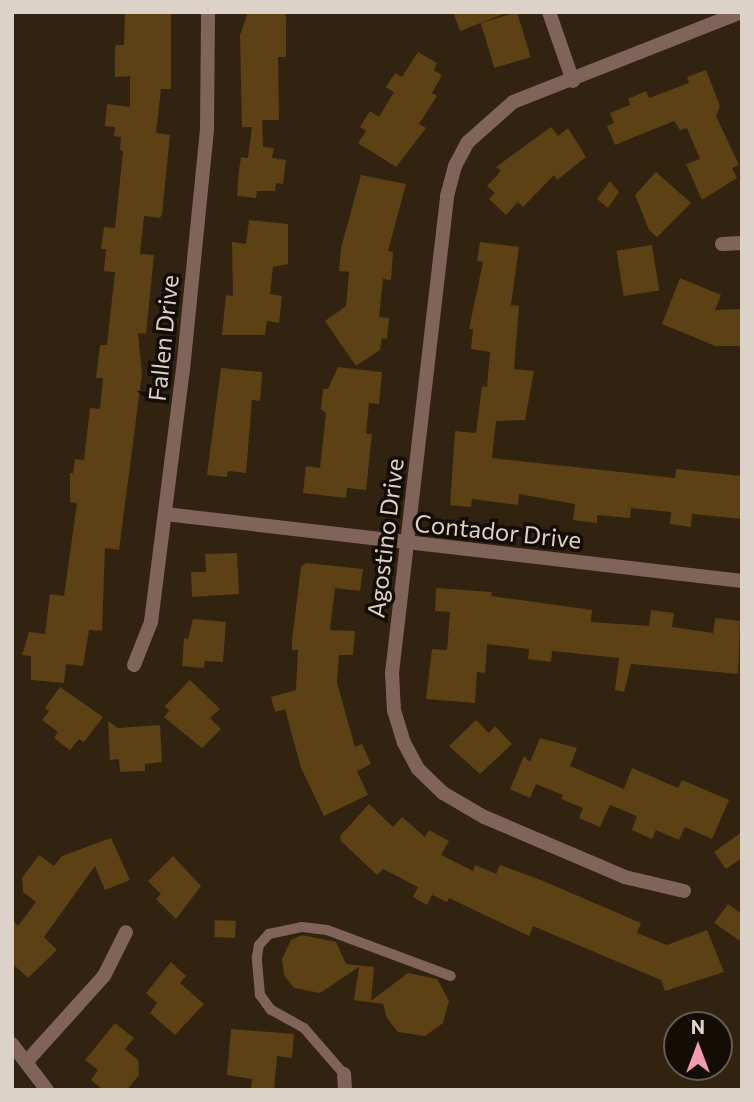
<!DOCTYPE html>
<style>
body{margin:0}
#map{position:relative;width:754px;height:1102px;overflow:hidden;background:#322210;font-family:Commissioner,sans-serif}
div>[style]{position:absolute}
.building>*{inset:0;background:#5b4113;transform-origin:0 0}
.lane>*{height:10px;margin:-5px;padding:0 5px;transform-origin:5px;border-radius:5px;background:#80645a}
.street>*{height:14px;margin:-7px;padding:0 7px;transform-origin:7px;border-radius:7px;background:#80645a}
span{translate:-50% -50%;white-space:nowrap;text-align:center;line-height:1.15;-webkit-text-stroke:7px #140d06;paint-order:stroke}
.street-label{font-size:24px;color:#ddd2c7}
.frame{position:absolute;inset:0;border:14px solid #ddd2c7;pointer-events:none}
.north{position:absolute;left:663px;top:1011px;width:70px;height:70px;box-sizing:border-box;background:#140d06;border:2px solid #645c53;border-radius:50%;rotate:0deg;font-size:19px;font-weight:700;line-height:28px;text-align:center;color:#ddd2c7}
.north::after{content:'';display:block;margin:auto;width:24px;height:32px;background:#f19ab4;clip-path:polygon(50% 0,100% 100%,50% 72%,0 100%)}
</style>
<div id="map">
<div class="building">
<i style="clip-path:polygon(125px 12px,171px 12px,171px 89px,161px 89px,156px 133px,170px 135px,162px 214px,160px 218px,144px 216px,140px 254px,154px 255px,146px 334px,138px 333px,142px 374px,119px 550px,105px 548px,102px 631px,89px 630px,83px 666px,66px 664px,64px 683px,31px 680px,31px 656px,22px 655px,29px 632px,45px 634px,50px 594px,64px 596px,77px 503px,70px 502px,70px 473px,73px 473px,75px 459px,84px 460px,90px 408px,100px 409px,103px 378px,96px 378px,100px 345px,107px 345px,115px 272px,104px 271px,106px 249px,101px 249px,104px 227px,115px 228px,123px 151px,120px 150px,121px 137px,114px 136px,115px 127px,105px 126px,107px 104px,130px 107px,130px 76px,115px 77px,115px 49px,116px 45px,124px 45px)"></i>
<i style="clip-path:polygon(248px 12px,285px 12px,286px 19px,286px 57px,278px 57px,279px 120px,262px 120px,263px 147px,274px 148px,272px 158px,286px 160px,283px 184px,276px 183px,275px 191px,257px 191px,256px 198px,237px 196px,239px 170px,241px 157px,248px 158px,252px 127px,242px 127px,240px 35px)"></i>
<i style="clip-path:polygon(453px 12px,506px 12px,506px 13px,460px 31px)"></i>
<i style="left:517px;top:12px;width:47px;height:38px;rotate:73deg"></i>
<i style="clip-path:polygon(418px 52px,437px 63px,434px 70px,442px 75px,432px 93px,437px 96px,419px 124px,426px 128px,396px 167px,358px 143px,366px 131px,360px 127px,370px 111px,379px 117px,394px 92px,386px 87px,395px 73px,402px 77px)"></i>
<i style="clip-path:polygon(706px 70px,720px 106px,716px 116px,739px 165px,732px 168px,737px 178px,702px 200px,686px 164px,700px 159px,687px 128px,680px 130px,674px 121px,615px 145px,607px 126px,614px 123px,610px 113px,630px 105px,628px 99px,646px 91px,649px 98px,689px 83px,687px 77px)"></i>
<i style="clip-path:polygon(551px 127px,558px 136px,568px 128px,586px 157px,557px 180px,554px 175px,523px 207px,518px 202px,506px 215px,489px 199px,495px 193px,487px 186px,501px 171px,496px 167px)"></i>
<i style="clip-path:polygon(656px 172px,691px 203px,657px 237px,649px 230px,635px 195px)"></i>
<i style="clip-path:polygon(361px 175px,406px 184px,388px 251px,393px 252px,391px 280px,383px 279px,379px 317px,389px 318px,387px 339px,382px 338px,380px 350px,356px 366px,325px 321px,346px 306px,349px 272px,339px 271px,341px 248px)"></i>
<i style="clip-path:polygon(610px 181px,619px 192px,608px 208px,597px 199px)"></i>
<i style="clip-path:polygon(249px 220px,288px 224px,288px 264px,273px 267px,270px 294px,282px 296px,279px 323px,267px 321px,265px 335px,222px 335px,226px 295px,233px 296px,232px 242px,246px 244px)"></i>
<i style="clip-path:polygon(480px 242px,519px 247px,511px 305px,519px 306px,514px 369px,534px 371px,525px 420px,496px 421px,492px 458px,675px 478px,676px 469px,742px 476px,742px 519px,692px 514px,691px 527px,670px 524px,671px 512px,631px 508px,630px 518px,597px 515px,597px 523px,573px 520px,575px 504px,519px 494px,518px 505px,472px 499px,471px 507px,450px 505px,455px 431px,476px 433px,482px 386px,487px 387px,490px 352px,471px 349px,473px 329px,469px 329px,483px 262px,477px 261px)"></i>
<i style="left:652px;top:245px;width:46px;height:36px;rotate:81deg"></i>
<i style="clip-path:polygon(680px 278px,721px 295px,715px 310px,742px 309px,742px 346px,715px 346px,662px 324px)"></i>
<i style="clip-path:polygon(338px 367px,382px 372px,379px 404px,369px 403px,366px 434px,372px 434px,366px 490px,347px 488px,346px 498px,303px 493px,306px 466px,320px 468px,326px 413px,321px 409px,323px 389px,328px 389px)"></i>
<i style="clip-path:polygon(221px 368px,262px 372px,262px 377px,260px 401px,252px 400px,246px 473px,228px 471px,227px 477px,207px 475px)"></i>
<i style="clip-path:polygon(237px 553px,239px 594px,192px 597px,191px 572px,206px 572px,205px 554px)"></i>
<i style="clip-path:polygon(306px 563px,363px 569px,360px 591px,335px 588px,330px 630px,355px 631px,353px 655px,339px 655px,337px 683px,355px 747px,362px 744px,371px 764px,357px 771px,368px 795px,324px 816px,301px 768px,285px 709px,275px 712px,271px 697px,296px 690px,298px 650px,292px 650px,292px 640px,301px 567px)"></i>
<i style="clip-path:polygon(436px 588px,492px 592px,491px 596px,592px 610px,591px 622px,649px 626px,651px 610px,674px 613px,672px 627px,713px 633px,715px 618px,740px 621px,738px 674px,631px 664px,624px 692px,615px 690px,619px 658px,552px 651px,551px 662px,528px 659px,529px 649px,487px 644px,485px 673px,477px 672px,475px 703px,426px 699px,432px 649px,447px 650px,450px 612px,435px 611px)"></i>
<i style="clip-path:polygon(193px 619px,226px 622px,223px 662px,205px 661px,204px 668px,182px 666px,184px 638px,188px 639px)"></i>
<i style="clip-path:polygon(190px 680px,220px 709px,210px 718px,221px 729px,202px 748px,164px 717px,169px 711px,165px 706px)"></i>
<i style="clip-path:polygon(60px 687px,103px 717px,84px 742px,79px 739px,70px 750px,54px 738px,58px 732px,42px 720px,49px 711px,45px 708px)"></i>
<i style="clip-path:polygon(476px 720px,489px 733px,495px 726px,512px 744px,480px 774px,449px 746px)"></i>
<i style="clip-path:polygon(108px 721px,118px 728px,160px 725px,162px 762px,145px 764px,145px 771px,120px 772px,119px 759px,110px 760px)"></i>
<i style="clip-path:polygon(540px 738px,577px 748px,570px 766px,624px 789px,632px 768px,678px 788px,682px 780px,729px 800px,712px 839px,685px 827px,679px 840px,656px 830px,652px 839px,632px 830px,637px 816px,610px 805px,600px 827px,579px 818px,583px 808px,561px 799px,563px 795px,536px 784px,530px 798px,510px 789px,524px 756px,530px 762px)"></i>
<i style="clip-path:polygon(369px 804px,393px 827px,402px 817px,425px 837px,429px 830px,449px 841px,441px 855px,473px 871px,475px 865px,496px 874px,500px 865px,541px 880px,641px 923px,637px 933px,667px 945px,707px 930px,724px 972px,665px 991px,661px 980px,533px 926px,529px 936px,449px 898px,447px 902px,432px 895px,427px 905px,413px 897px,418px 887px,383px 869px,377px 875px,341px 841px,340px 836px)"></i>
<i style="clip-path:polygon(742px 832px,742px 858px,726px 869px,714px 852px)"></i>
<i style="clip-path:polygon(111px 838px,130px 880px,105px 890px,95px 866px,44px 937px,57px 950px,28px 978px,12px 963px,12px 920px,18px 926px,36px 902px,23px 892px,22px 878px,39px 855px,54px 866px,62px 856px)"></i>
<i style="clip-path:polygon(173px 856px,201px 886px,176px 919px,156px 899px,161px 894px,148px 881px)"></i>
<i style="clip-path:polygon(728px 904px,742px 914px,742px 942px,714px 923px)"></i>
<i style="left:215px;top:920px;width:21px;height:17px;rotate:3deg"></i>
<i style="clip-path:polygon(302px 935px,336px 942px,346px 964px,374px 967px,371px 1001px,408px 973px,437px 979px,449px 1001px,443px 1023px,425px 1036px,398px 1032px,387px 1018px,383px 1004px,354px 1000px,359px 967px,320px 993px,294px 988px,284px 975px,282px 959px,291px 940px)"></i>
<i style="clip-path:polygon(171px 962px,186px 976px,180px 983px,204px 1004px,175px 1035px,150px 1013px,157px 1003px,146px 993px)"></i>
<i style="clip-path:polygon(115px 1023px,134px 1038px,125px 1049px,138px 1060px,139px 1075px,127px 1090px,103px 1090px,91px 1080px,98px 1070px,85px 1060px)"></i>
<i style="clip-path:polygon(231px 1029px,294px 1034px,292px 1058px,277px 1056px,274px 1090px,251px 1090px,252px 1079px,227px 1075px)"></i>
</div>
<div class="lane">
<i style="left:344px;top:1074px;width:61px;rotate:-131deg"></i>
<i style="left:304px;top:1028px;width:38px;rotate:-151deg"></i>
<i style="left:271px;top:1010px;width:19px;rotate:-126deg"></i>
<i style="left:260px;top:995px;width:38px;rotate:-95deg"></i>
<i style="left:257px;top:957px;width:12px;rotate:-81deg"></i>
<i style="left:259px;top:945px;width:15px;rotate:-48deg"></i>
<i style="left:269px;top:934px;width:34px;rotate:-12deg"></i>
<i style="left:302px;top:927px;width:25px;rotate:7deg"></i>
<i style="left:327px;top:930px;width:132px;rotate:20.4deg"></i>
</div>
<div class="street">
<i style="left:549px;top:12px;width:73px;rotate:70.8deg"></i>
<i style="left:722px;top:244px;width:20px;rotate:-3deg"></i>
<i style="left:165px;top:514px;width:581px;rotate:6.62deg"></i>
<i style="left:134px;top:665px;width:46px;rotate:-68.4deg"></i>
<i style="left:151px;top:622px;width:254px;rotate:-82.8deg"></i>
<i style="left:183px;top:370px;width:242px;rotate:-84.3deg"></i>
<i style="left:207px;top:129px;width:117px;rotate:-89.5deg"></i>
<i style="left:684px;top:891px;width:61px;rotate:-166.7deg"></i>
<i style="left:625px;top:877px;width:153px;rotate:-156.9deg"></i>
<i style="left:484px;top:817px;width:48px;rotate:-149.7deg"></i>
<i style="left:443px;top:793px;width:35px;rotate:-136deg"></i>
<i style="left:418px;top:769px;width:30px;rotate:-118deg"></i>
<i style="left:404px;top:743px;width:34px;rotate:-107deg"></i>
<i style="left:394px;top:711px;width:38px;rotate:-93deg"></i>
<i style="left:392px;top:673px;width:480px;rotate:-83.4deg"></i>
<i style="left:447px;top:196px;width:31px;rotate:-75deg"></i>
<i style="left:455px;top:166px;width:27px;rotate:-62deg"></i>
<i style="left:468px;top:142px;width:60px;rotate:-41.6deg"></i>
<i style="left:513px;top:102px;width:245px;rotate:-21.5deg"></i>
<i style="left:12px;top:1044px;width:58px;rotate:52.7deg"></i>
<i style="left:28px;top:1060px;width:113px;rotate:-47.9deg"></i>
<i style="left:104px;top:976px;width:49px;rotate:-63.4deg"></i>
<i style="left:344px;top:1074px;width:16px;rotate:86deg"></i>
</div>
<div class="street-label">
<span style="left:163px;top:338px;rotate:-84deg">Fallen Drive</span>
<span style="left:498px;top:531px;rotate:6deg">Contador Drive</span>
<span style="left:385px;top:538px;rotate:-83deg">Agostino Drive</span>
</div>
<div class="frame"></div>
<div class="north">N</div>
</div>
